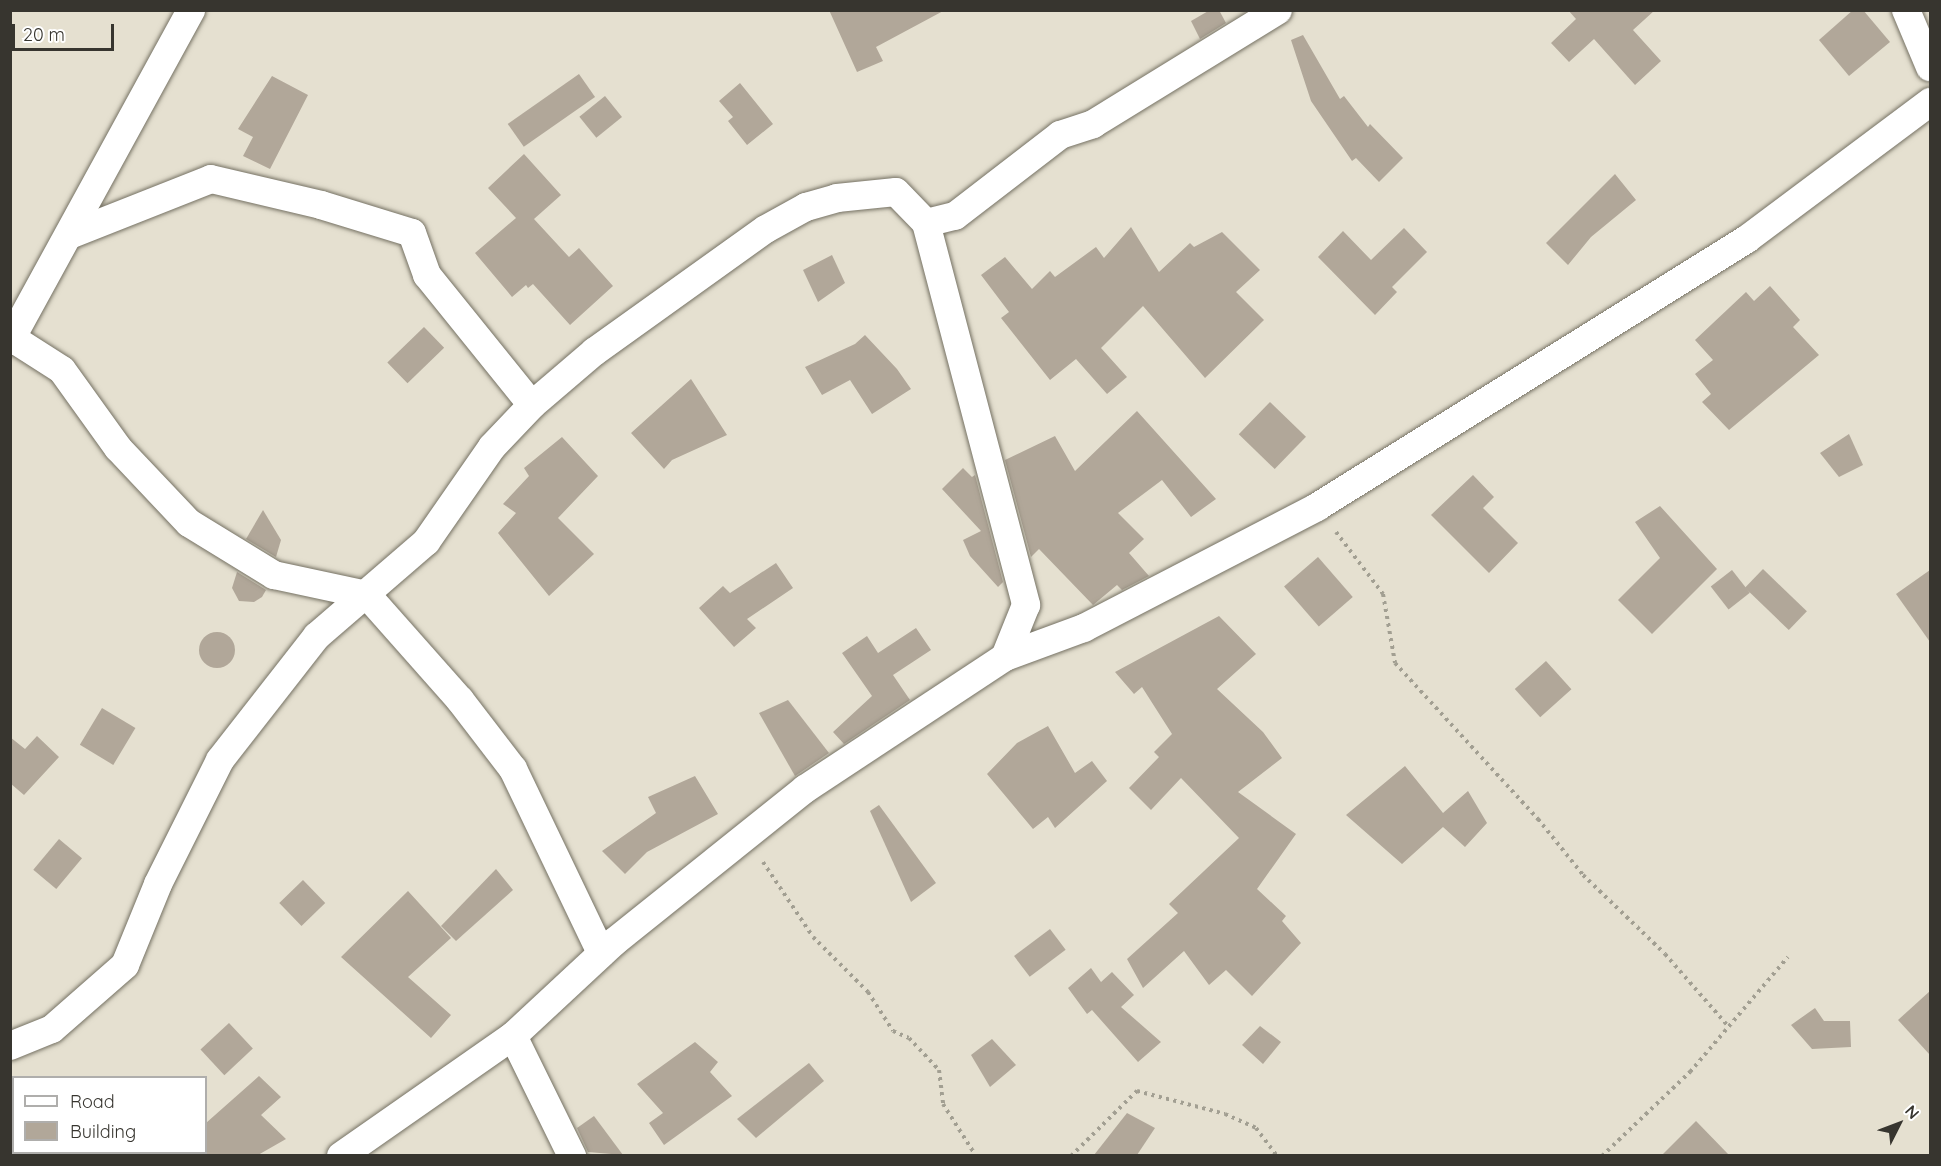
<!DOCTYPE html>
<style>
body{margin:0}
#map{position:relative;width:1941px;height:1166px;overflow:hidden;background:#e5e0d0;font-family:Quicksand,sans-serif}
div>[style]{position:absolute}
.building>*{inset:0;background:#b1a799;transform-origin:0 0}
.round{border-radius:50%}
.path>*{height:4px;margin-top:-2px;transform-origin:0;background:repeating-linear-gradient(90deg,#a29f92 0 3px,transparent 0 7.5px)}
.roads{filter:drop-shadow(0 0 2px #757163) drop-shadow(0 0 2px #757163)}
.minor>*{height:28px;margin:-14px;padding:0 14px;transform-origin:14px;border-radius:14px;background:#fff}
span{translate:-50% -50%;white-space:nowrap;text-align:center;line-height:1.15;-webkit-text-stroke:4.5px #fff;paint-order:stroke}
.frame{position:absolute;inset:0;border:12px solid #37352f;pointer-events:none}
.legend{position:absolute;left:12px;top:1076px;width:195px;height:78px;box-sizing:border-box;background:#fff;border:2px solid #afaeac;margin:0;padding:8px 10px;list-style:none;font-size:18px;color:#37352f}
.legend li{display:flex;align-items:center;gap:12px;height:30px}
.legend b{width:30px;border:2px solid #afaeac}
.north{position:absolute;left:1869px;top:1094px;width:60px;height:60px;-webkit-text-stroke:4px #fff;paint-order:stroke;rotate:48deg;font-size:16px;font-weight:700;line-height:24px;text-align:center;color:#37352f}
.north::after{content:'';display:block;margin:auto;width:21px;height:27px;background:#37352f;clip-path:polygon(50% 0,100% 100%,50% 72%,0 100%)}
.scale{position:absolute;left:12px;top:24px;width:102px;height:27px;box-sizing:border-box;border:3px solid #37352f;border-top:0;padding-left:8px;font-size:18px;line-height:21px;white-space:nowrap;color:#37352f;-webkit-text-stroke:4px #fff;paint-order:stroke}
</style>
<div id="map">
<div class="building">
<i style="clip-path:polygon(829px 10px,945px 10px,876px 47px,883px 61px,857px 72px)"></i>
<i style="clip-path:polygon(1210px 10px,1219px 10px,1226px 23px,1200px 39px,1191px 21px)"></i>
<i style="clip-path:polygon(1568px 10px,1655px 10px,1633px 30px,1661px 61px,1635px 85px,1594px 39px,1569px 62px,1551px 43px,1576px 19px)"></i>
<i style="clip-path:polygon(1853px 10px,1863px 10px,1890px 42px,1849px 76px,1819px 40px)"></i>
<i style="clip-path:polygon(1303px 35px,1340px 99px,1344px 96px,1368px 127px,1370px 124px,1403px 158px,1379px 182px,1356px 158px,1352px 161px,1311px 101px,1291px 40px)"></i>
<i style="left:579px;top:74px;width:28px;height:87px;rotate:55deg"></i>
<i style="clip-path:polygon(272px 76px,308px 95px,270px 169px,243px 156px,253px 137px,238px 129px)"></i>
<i style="clip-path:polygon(740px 83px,773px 124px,747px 145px,728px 121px,733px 117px,719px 101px)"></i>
<i style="left:605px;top:96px;width:27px;height:33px;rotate:51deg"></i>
<i style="clip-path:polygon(524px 154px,561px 195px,534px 219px,569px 257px,579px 248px,613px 286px,570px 325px,533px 284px,528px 288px,526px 285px,512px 297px,475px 253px,516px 218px,488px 188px)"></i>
<i style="clip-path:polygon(1615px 174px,1636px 200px,1591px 237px,1568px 265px,1546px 243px)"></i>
<i style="clip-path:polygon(1131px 227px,1159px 272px,1190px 243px,1194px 247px,1222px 232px,1260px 270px,1236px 292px,1264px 320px,1205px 378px,1143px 306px,1101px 348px,1127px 377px,1107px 394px,1076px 359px,1050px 380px,1001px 318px,1009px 312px,981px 275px,1005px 257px,1032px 289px,1050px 271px,1055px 277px,1096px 247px,1104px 258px)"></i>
<i style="clip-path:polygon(1404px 228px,1427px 252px,1392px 287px,1397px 292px,1375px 315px,1318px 257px,1343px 231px,1371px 260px)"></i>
<i style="clip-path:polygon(832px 255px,845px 283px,818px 302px,803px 270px)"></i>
<i style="clip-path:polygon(1770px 286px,1800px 320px,1793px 327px,1819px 355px,1729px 430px,1702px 402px,1711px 394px,1695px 374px,1713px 360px,1695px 340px,1746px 292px,1754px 301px)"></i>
<i style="left:424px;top:327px;width:29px;height:51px;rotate:46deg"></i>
<i style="clip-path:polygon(865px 335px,897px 369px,911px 389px,872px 414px,850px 380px,822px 395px,805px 367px,855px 344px)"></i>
<i style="clip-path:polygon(691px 379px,727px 435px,672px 460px,664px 469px,631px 433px)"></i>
<i style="left:1270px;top:402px;width:50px;height:45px;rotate:44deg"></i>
<i style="clip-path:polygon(1137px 411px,1216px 499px,1191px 517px,1162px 480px,1118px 513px,1144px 539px,1129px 553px,1149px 576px,1122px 590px,1117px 585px,1093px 605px,1039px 549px,1031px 557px,1005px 460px,1055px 436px,1075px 471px)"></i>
<i style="clip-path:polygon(1849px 434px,1863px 465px,1839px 477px,1820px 453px)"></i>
<i style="clip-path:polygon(562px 437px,598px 476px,558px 518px,594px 554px,549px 596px,498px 533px,516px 513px,503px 504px,529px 476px,524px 468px)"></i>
<i style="clip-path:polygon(963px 468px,972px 477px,975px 475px,1003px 582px,998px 587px,970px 556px,963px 540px,981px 531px,942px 489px)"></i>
<i style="clip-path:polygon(1473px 475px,1494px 497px,1483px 508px,1518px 543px,1489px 573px,1431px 515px)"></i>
<i style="clip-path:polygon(1660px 506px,1717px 569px,1652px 634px,1618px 600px,1660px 558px,1635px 522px)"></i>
<i style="clip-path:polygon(263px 510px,281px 540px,276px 557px,246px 539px)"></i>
<i style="left:1318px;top:557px;width:53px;height:45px;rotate:49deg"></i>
<i style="clip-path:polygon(776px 563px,793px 588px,747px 619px,756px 628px,734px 647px,699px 608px,723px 586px,730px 593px)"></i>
<i style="left:1763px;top:569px;width:61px;height:26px;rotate:44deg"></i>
<i style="left:1732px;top:570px;width:29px;height:27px;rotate:52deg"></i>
<i style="clip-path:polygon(1930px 570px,1930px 642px,1896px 594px)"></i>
<i style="clip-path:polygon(237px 572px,266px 590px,262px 597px,254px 602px,239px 601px,232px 588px)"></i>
<i style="clip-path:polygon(1219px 616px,1256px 654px,1217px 689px,1263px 732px,1282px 758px,1238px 792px,1296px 834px,1257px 889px,1286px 916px,1282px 921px,1301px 943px,1252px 996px,1226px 970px,1209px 985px,1184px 951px,1143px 988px,1127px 959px,1178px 913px,1169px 904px,1239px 838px,1181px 778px,1151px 810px,1129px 788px,1159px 757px,1154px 752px,1172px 734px,1142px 687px,1134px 694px,1115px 672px)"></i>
<i style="clip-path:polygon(916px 628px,931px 650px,893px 675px,910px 700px,844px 744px,833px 732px,872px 696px,842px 653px,867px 636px,878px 653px)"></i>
<i class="round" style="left:199px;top:632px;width:36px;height:36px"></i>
<i style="left:1546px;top:661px;width:38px;height:42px;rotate:48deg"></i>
<i style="clip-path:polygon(788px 700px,829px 753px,795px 776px,759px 713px)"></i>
<i style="left:102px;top:708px;width:39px;height:43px;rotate:31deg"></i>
<i style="clip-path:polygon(1048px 726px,1075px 773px,1092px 761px,1107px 781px,1055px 828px,1048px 817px,1033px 829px,987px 774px,1017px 743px)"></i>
<i style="clip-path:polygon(37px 736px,59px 757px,24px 795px,10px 783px,10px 737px,25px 749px)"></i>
<i style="clip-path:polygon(1405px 766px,1443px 813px,1468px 791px,1487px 823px,1465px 847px,1443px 827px,1402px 864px,1346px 815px)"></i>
<i style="clip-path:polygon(695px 776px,718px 814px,647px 852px,625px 874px,602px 851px,656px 813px,648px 797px)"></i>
<i style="clip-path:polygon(879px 805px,936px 883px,911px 902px,870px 811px)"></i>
<i style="left:59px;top:839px;width:30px;height:40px;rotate:40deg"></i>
<i style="clip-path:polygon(496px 869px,513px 890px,456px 941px,441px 926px)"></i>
<i style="left:303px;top:880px;width:32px;height:33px;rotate:46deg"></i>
<i style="clip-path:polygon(408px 891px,451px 938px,408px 977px,451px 1015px,431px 1038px,341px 957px)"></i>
<i style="left:1050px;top:929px;width:26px;height:45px;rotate:53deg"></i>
<i style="clip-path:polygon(1091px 968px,1101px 982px,1112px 972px,1134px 995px,1121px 1007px,1161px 1042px,1138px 1062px,1092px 1010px,1087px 1014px,1068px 988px)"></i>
<i style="clip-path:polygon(1930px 991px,1930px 1055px,1898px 1020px)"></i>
<i style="clip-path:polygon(1815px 1008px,1824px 1021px,1850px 1021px,1851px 1047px,1812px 1049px,1791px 1025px)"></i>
<i style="left:229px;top:1023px;width:35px;height:39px;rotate:47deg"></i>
<i style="clip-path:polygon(1260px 1026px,1281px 1042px,1263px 1064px,1242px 1045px)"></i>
<i style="clip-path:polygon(992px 1039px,1016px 1065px,990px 1087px,971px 1055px)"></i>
<i style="clip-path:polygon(695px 1042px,718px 1062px,710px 1072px,732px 1096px,664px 1145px,649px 1123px,663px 1113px,637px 1084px)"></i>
<i style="clip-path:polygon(809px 1063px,824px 1081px,756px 1138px,737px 1119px)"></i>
<i style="clip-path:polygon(259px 1076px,281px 1097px,261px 1115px,286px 1139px,258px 1155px,206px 1155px,206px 1123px)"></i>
<i style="clip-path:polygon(1127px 1113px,1155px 1128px,1137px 1155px,1094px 1155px)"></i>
<i style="clip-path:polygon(594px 1116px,623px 1155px,588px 1152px,577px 1128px)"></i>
<i style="clip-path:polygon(1696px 1121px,1729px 1155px,1662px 1155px)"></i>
</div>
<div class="path">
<i style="left:1336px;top:532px;width:78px;rotate:52.8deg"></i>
<i style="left:1383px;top:594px;width:70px;rotate:80.1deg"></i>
<i style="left:1395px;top:663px;width:212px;rotate:47.5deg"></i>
<i style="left:1538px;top:819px;width:72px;rotate:51.2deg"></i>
<i style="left:1583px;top:875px;width:114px;rotate:43.9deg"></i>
<i style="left:1665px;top:954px;width:96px;rotate:48.8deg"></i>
<i style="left:763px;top:862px;width:90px;rotate:56.3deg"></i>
<i style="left:813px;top:937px;width:78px;rotate:45deg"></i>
<i style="left:868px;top:992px;width:46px;rotate:57.3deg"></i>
<i style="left:893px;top:1031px;width:17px;rotate:24deg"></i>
<i style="left:909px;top:1038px;width:44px;rotate:46.8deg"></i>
<i style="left:939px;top:1070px;width:34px;rotate:83deg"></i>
<i style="left:943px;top:1104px;width:62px;rotate:57.6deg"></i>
<i style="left:1071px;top:1156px;width:93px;rotate:-44.6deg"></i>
<i style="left:1137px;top:1091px;width:91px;rotate:14.6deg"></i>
<i style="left:1225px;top:1114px;width:34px;rotate:24deg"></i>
<i style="left:1256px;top:1128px;width:35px;rotate:53deg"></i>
<i style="left:1602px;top:1156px;width:122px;rotate:-43.7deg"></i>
<i style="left:1690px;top:1072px;width:151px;rotate:-49.6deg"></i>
</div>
<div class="roads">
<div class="minor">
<i style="left:1906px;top:10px;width:62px;rotate:67.2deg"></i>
<i style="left:926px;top:223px;width:395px;rotate:75.3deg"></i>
<i style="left:1026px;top:605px;width:56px;rotate:112deg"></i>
<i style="left:72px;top:234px;width:149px;rotate:-21.6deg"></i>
<i style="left:211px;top:179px;width:113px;rotate:13.3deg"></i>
<i style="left:321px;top:205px;width:95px;rotate:17.1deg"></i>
<i style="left:412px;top:233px;width:45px;rotate:70.3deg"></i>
<i style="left:427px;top:275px;width:167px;rotate:51.1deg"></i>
<i style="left:12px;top:338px;width:59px;rotate:32.6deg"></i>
<i style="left:62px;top:370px;width:96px;rotate:54.3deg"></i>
<i style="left:118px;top:448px;width:103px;rotate:46.6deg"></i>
<i style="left:189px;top:523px;width:100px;rotate:31.5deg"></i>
<i style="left:274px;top:575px;width:95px;rotate:12.1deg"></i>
<i style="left:367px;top:595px;width:140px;rotate:48.5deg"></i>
<i style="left:460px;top:700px;width:87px;rotate:52.5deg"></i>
<i style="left:513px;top:769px;width:204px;rotate:64.4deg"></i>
<i style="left:10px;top:341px;width:377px;rotate:-61.3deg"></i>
<i style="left:513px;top:1036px;width:134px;rotate:63.8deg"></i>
<i style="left:10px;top:1046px;width:45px;rotate:-22deg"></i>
<i style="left:52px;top:1029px;width:97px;rotate:-41.2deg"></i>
<i style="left:125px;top:965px;width:87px;rotate:-67.8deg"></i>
<i style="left:158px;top:884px;width:139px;rotate:-63.4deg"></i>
<i style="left:220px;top:760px;width:157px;rotate:-52deg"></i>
<i style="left:317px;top:636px;width:144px;rotate:-40.8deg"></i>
<i style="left:426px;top:542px;width:116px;rotate:-55.2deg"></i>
<i style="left:492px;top:447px;width:58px;rotate:-46.4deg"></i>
<i style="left:532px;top:405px;width:82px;rotate:-40.5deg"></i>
<i style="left:594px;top:352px;width:211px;rotate:-35.6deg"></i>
<i style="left:766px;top:229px;width:46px;rotate:-28.8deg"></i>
<i style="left:806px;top:207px;width:32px;rotate:-16deg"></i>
<i style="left:837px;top:198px;width:59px;rotate:-5.8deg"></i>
<i style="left:896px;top:192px;width:43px;rotate:45.9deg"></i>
<i style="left:926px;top:223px;width:30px;rotate:-14deg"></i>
<i style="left:955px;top:216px;width:133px;rotate:-37.6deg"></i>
<i style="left:1060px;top:135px;width:35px;rotate:-18deg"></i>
<i style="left:1093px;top:124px;width:217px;rotate:-31.6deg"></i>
<i style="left:341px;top:1156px;width:210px;rotate:-34.9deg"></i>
<i style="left:513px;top:1036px;width:138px;rotate:-42.9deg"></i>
<i style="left:614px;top:942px;width:245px;rotate:-38.7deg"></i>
<i style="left:805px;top:789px;width:240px;rotate:-33.4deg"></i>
<i style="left:1005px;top:657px;width:84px;rotate:-20.2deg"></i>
<i style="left:1084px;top:628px;width:263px;rotate:-27.4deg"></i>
<i style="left:1317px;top:507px;width:507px;rotate:-31.93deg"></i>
<i style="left:1747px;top:239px;width:229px;rotate:-36.8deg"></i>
</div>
</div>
<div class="frame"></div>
<ul class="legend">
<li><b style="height:8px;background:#fff"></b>Road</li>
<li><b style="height:16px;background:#b1a799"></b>Building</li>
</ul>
<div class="north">N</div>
<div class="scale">20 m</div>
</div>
